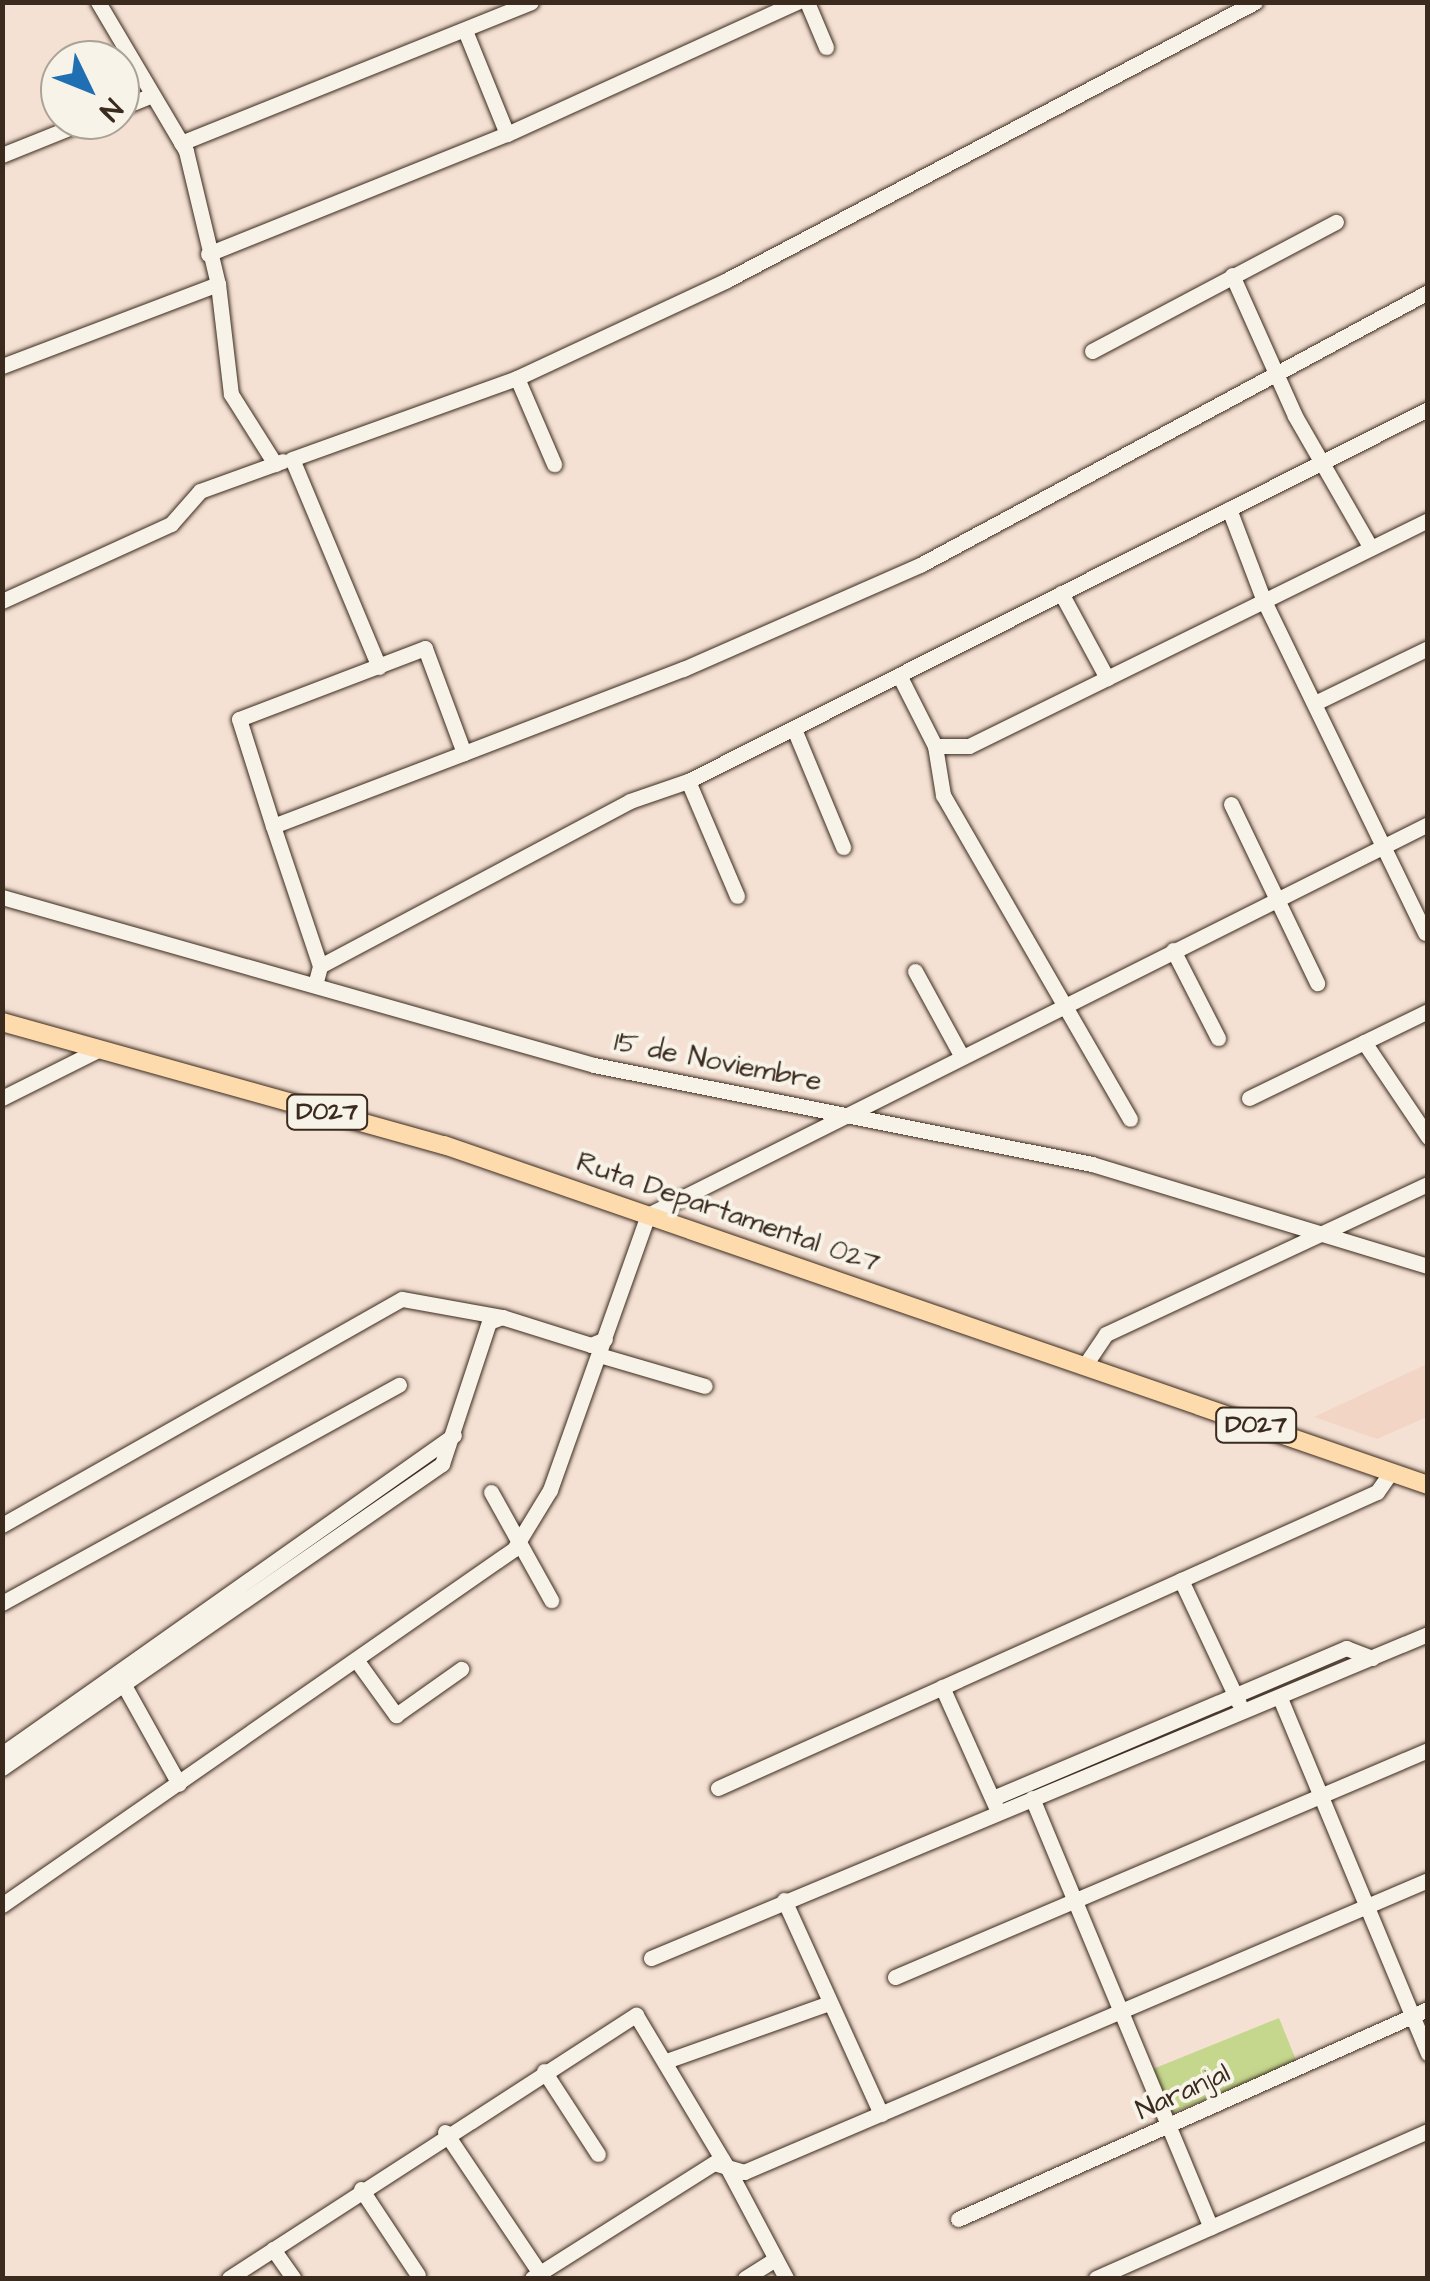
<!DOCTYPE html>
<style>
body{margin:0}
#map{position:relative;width:1430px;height:2281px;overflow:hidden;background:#f4e1d3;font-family:"Architects Daughter",sans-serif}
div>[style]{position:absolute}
.built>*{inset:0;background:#f2d5c5}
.green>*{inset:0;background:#c4d78c;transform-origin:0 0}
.roads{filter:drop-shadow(0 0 2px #3b2a1e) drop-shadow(0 0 2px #3b2a1e)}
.minor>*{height:15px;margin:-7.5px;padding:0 7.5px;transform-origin:7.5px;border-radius:7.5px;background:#f7f3e8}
.major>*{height:18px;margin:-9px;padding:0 9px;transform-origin:9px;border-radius:9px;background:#fedbac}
span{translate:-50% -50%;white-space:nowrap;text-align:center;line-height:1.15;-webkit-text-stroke:8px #f7f3e8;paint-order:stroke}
.shield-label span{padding:2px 8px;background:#f7f3e8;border:2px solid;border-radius:8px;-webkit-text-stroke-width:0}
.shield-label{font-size:25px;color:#3b2a1e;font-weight:700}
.street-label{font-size:28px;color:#3b2a1e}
.frame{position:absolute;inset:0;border:5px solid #3b2a1e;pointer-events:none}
.north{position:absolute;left:40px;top:40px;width:100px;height:100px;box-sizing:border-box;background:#f7f3e8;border:2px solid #aca397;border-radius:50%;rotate:133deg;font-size:28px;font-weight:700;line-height:40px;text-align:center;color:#3b2a1e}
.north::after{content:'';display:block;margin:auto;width:35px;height:45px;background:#1f6fb2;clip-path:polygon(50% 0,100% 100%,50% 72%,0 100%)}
</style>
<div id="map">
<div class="built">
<i style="clip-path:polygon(1427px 1364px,1427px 1417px,1377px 1439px,1314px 1417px)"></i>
</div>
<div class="green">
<i style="left:1279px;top:2018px;width:48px;height:138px;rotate:68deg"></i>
</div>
<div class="roads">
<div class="minor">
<i style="left:98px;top:2px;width:173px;rotate:59.4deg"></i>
<i style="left:186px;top:151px;width:137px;rotate:76.5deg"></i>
<i style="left:218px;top:284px;width:111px;rotate:83.3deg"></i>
<i style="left:231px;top:394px;width:83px;rotate:57.8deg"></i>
<i style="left:807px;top:2px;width:49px;rotate:67.1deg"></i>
<i style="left:466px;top:33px;width:109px;rotate:67.9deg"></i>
<i style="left:120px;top:108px;width:32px;rotate:-22deg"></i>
<i style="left:181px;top:143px;width:377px;rotate:-21.9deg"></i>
<i style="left:2px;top:155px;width:94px;rotate:-21.9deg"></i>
<i style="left:208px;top:254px;width:322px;rotate:-21.9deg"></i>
<i style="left:507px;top:134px;width:319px;rotate:-24.5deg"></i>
<i style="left:1232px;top:275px;width:154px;rotate:65.9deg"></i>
<i style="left:1295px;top:416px;width:152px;rotate:60.1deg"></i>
<i style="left:1092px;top:351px;width:276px;rotate:-27.9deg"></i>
<i style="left:2px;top:366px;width:231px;rotate:-20.8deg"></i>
<i style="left:517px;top:378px;width:94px;rotate:66.7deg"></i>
<i style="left:1229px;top:509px;width:98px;rotate:69.2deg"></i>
<i style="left:1264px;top:601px;width:369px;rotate:64.1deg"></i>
<i style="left:1061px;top:593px;width:97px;rotate:61.6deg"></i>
<i style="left:2px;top:601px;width:186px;rotate:-24.5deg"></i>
<i style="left:171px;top:524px;width:44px;rotate:-48.7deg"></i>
<i style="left:200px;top:491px;width:88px;rotate:-19.9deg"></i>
<i style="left:379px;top:667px;width:225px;rotate:-112.7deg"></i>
<i style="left:292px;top:459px;width:239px;rotate:-19.8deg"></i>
<i style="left:517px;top:378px;width:230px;rotate:-25deg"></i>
<i style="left:725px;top:281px;width:599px;rotate:-27.76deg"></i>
<i style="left:899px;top:675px;width:80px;rotate:63.1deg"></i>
<i style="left:935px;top:746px;width:34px"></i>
<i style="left:969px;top:746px;width:512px;rotate:-26.21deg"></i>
<i style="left:1317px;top:702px;width:123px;rotate:-25.9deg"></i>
<i style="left:794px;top:729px;width:128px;rotate:67.4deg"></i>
<i style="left:935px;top:746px;width:50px;rotate:80.7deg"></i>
<i style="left:943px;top:795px;width:374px;rotate:60deg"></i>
<i style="left:464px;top:753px;width:112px;rotate:-110.4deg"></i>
<i style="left:425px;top:648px;width:199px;rotate:159.1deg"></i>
<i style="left:239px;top:719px;width:112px;rotate:72.4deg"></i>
<i style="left:273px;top:826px;width:204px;rotate:-20.9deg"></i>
<i style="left:464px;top:753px;width:235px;rotate:-21deg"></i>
<i style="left:683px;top:669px;width:259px;rotate:-23.7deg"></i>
<i style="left:920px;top:565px;width:577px;rotate:-28.25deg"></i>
<i style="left:688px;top:781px;width:125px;rotate:66.9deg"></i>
<i style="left:1231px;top:804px;width:199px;rotate:64.3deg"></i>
<i style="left:273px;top:826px;width:148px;rotate:71.4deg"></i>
<i style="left:2px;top:897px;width:615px;rotate:15.84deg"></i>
<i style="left:594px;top:1065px;width:508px;rotate:11.24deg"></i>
<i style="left:1092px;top:1164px;width:351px;rotate:16.9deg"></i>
<i style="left:1173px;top:950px;width:99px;rotate:62.9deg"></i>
<i style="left:915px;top:971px;width:96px;rotate:61.3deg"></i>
<i style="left:315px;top:985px;width:20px;rotate:-75deg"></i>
<i style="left:320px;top:966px;width:351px;rotate:-28deg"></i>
<i style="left:630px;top:801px;width:61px;rotate:-19deg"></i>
<i style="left:688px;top:781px;width:828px;rotate:-26.69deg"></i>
<i style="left:1364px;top:1042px;width:115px;rotate:56deg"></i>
<i style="left:2px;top:1098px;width:110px;rotate:-26.6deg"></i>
<i style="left:1249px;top:1098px;width:199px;rotate:-25.9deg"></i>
<i style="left:599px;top:1355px;width:110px;rotate:16.3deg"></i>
<i style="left:1085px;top:1365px;width:37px;rotate:-56deg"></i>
<i style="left:1106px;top:1334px;width:355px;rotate:-25deg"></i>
<i style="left:491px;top:1492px;width:124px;rotate:60.9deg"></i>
<i style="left:2px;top:1525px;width:459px;rotate:-29.5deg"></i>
<i style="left:402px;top:1299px;width:102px;rotate:10.2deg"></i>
<i style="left:1181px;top:1580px;width:136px;rotate:64.8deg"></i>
<i style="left:2px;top:1603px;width:453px;rotate:-28.8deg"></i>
<i style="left:357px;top:1661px;width:67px;rotate:54.2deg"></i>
<i style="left:396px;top:1715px;width:80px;rotate:-35.3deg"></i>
<i style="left:120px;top:1678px;width:121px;rotate:60.9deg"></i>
<i style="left:942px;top:1687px;width:132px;rotate:65.8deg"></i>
<i style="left:1280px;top:1698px;width:385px;rotate:67.4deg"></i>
<i style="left:2px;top:1754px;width:553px;rotate:-35.21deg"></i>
<i style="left:2px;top:1768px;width:535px;rotate:-34.64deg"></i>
<i style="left:442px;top:1464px;width:150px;rotate:-71.7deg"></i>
<i style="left:489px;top:1322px;width:14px;rotate:-21deg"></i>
<i style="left:502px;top:1317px;width:93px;rotate:17.5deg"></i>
<i style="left:591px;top:1345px;width:15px;rotate:-23deg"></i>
<i style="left:718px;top:1788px;width:722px;rotate:-24.19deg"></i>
<i style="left:1377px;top:1492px;width:24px;rotate:-55deg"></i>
<i style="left:993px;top:1798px;width:384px;rotate:-23deg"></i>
<i style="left:1346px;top:1648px;width:28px;rotate:21deg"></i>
<i style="left:1032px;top:1798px;width:465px;rotate:67.4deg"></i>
<i style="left:784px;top:1900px;width:235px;rotate:65.6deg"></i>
<i style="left:2px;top:1905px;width:624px;rotate:-34.81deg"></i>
<i style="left:514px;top:1549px;width:69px;rotate:-58.6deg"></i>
<i style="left:550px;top:1490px;width:292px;rotate:-70.4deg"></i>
<i style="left:648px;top:1215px;width:873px;rotate:-26.62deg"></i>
<i style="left:651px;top:1958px;width:842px;rotate:-22.64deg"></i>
<i style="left:895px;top:1977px;width:579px;rotate:-23.07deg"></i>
<i style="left:669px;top:2060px;width:170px;rotate:-19.6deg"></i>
<i style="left:544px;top:2071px;width:99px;rotate:57deg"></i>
<i style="left:445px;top:2132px;width:176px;rotate:56.1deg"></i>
<i style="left:361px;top:2189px;width:103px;rotate:56.5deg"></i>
<i style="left:958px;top:2219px;width:515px;rotate:-24.08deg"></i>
<i style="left:273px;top:2249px;width:35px;rotate:55deg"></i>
<i style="left:229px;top:2278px;width:485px;rotate:-32.9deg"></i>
<i style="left:636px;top:2015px;width:177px;rotate:59.1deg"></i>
<i style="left:727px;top:2167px;width:18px;rotate:16deg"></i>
<i style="left:744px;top:2172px;width:744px;rotate:-23.12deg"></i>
<i style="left:532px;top:2278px;width:215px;rotate:-32.3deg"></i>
<i style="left:714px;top:2163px;width:14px;rotate:17deg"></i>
<i style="left:727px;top:2167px;width:126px;rotate:62deg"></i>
<i style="left:745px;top:2278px;width:36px;rotate:-32deg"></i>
<i style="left:1096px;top:2278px;width:363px;rotate:-23.9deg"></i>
</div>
<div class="major">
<i style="left:2px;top:1022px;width:459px;rotate:15.6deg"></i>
<i style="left:444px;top:1145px;width:1041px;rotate:19.06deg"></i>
</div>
</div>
<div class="shield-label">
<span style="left:327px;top:1112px">D027</span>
<span style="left:1256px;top:1425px">D027</span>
</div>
<div class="street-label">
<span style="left:718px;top:1062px;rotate:11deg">15 de Noviembre</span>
<span style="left:728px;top:1213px;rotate:19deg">Ruta Departamental 027</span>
<span style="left:1183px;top:2092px;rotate:-24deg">Naranjal</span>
</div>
<div class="frame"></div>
<div class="north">N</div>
</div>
